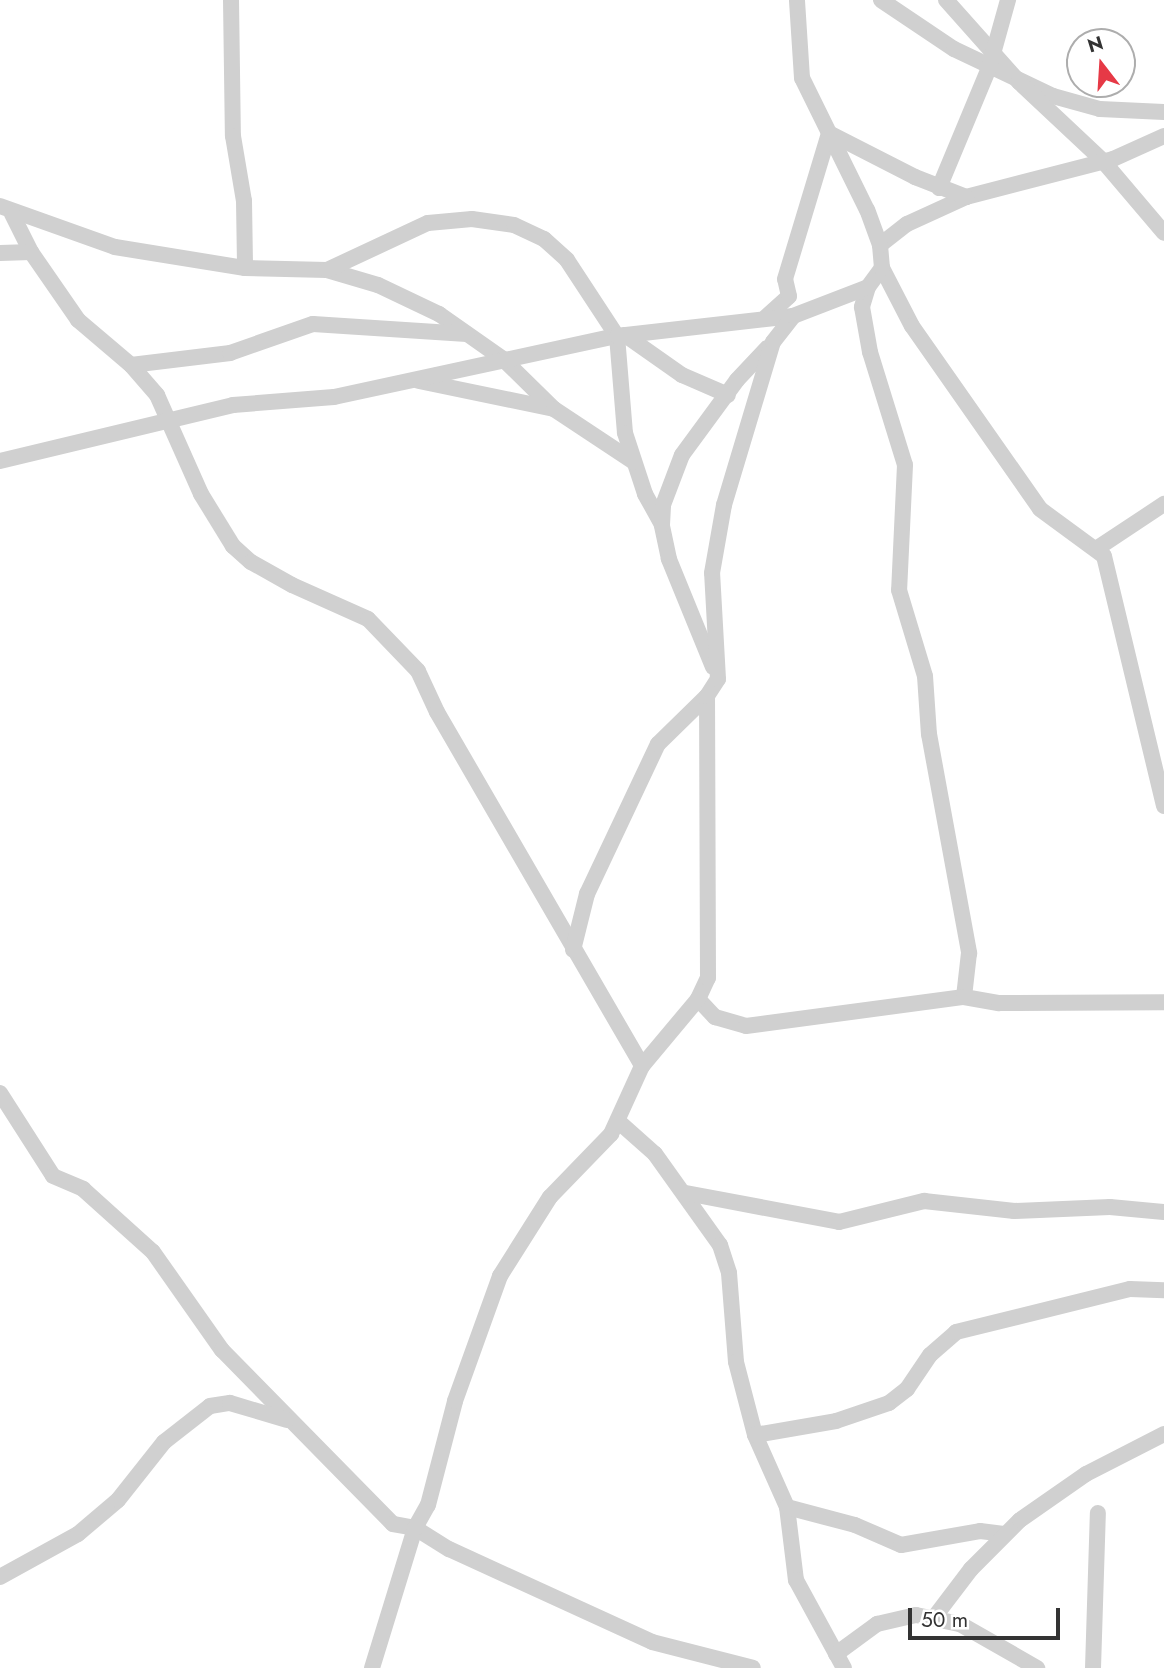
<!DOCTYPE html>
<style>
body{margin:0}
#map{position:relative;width:1164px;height:1668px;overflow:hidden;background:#fff;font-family:Jost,sans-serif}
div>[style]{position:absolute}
.street>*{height:16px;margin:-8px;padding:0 8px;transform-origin:8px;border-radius:8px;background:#d0d0d0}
span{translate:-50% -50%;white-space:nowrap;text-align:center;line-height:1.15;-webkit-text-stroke:7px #fff;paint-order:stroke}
.north{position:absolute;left:1066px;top:28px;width:70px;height:70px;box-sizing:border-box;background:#fff;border:2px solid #adadad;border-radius:50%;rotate:343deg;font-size:19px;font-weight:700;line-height:28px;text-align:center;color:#333}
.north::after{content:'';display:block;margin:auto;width:24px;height:32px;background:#e63946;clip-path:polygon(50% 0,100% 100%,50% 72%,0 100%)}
.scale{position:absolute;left:908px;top:1608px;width:152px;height:32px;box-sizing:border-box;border:4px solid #333;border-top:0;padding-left:9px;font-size:21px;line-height:24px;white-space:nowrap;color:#333;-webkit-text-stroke:5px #fff;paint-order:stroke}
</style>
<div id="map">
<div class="street">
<i style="left:231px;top:0;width:136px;rotate:89.2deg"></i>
<i style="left:233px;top:136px;width:66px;rotate:80.4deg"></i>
<i style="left:244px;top:201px;width:67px;rotate:89.1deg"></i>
<i style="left:881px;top:0;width:88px;rotate:33.9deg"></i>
<i style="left:954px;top:49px;width:110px;rotate:25.4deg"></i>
<i style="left:1053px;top:96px;width:49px;rotate:15.5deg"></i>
<i style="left:1100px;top:109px;width:64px;rotate:2.7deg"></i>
<i style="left:946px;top:0;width:110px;rotate:48.3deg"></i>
<i style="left:1019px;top:82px;width:115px;rotate:43.2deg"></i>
<i style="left:1103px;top:161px;width:94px;rotate:49.7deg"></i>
<i style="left:939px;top:188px;width:130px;rotate:-67.4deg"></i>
<i style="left:989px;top:68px;width:71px;rotate:-74.4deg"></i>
<i style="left:0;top:206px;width:122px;rotate:19.6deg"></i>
<i style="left:115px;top:247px;width:132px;rotate:9.2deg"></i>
<i style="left:245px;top:268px;width:82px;rotate:1.4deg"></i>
<i style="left:327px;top:270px;width:53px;rotate:16.4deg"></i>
<i style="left:378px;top:285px;width:68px;rotate:25.4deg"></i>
<i style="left:439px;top:314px;width:78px;rotate:35.1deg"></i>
<i style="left:503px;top:359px;width:71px;rotate:44.4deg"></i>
<i style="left:12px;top:214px;width:42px;rotate:63.4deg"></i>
<i style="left:31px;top:252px;width:83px;rotate:55.3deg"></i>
<i style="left:78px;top:320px;width:70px;rotate:40.3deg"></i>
<i style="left:131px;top:365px;width:40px;rotate:49deg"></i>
<i style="left:157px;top:395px;width:108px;rotate:66deg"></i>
<i style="left:201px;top:494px;width:61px;rotate:58.4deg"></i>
<i style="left:233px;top:546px;width:24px;rotate:42deg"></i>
<i style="left:251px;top:562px;width:47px;rotate:29.3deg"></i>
<i style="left:292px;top:585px;width:83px;rotate:24.1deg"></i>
<i style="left:368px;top:619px;width:72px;rotate:46.1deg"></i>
<i style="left:418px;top:671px;width:45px;rotate:65.1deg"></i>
<i style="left:437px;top:712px;width:409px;rotate:59.9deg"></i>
<i style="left:880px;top:245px;width:34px;rotate:-38deg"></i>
<i style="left:907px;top:224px;width:65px;rotate:-24.6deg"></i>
<i style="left:966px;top:197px;width:152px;rotate:-14.5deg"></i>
<i style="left:1113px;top:159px;width:56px;rotate:-24.3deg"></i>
<i style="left:0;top:253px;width:31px;rotate:-2deg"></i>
<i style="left:882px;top:268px;width:65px;rotate:62.7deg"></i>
<i style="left:912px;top:326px;width:223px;rotate:55deg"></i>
<i style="left:1040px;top:509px;width:79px;rotate:36.3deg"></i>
<i style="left:1104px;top:556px;width:257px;rotate:76.5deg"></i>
<i style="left:327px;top:270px;width:111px;rotate:-25deg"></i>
<i style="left:428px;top:223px;width:44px;rotate:-5.2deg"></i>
<i style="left:472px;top:219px;width:42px;rotate:8.1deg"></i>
<i style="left:514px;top:225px;width:33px;rotate:25deg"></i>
<i style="left:544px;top:239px;width:31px;rotate:42deg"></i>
<i style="left:567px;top:260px;width:91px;rotate:56.7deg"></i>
<i style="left:617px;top:336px;width:97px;rotate:85.3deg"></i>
<i style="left:625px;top:433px;width:64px;rotate:71.8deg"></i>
<i style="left:645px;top:494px;width:35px;rotate:61deg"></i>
<i style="left:868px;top:287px;width:21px;rotate:107deg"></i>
<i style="left:862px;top:307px;width:46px;rotate:79.9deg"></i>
<i style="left:870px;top:352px;width:118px;rotate:72.8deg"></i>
<i style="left:905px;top:465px;width:125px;rotate:92.7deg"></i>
<i style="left:899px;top:590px;width:90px;rotate:73.2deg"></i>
<i style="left:925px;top:676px;width:58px;rotate:86.1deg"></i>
<i style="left:929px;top:734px;width:223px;rotate:79.6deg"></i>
<i style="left:969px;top:953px;width:44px;rotate:96.5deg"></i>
<i style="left:766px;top:317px;width:31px;rotate:-42deg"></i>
<i style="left:789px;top:296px;width:17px;rotate:-103deg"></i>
<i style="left:785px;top:279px;width:152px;rotate:-73.2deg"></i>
<i style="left:829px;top:133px;width:97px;rotate:27.1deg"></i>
<i style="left:915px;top:177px;width:55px;rotate:21.4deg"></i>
<i style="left:625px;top:335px;width:70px;rotate:35.1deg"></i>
<i style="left:682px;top:375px;width:50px;rotate:23.5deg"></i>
<i style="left:131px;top:365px;width:100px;rotate:-6.9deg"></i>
<i style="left:230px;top:353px;width:88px;rotate:-19.3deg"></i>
<i style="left:313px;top:324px;width:154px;rotate:3.7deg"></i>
<i style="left:419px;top:381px;width:138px;rotate:11.7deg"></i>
<i style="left:554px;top:409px;width:96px;rotate:33.5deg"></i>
<i style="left:0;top:461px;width:240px;rotate:-13.5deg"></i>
<i style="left:233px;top:405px;width:101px;rotate:-4.5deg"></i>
<i style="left:334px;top:397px;width:289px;rotate:-12.2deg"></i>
<i style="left:617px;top:336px;width:177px;rotate:-6.5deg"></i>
<i style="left:1096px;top:549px;width:82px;rotate:-33.5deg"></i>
<i style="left:713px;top:667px;width:117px;rotate:-112.2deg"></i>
<i style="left:669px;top:559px;width:35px;rotate:-102deg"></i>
<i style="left:662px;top:525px;width:20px;rotate:-87deg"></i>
<i style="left:663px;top:505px;width:53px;rotate:-69.2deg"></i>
<i style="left:682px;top:455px;width:93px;rotate:-53.7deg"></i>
<i style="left:737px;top:380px;width:44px;rotate:-46.8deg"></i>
<i style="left:573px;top:950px;width:58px;rotate:-76deg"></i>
<i style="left:587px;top:894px;width:166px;rotate:-64.7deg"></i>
<i style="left:658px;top:744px;width:69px;rotate:-44.4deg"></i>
<i style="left:698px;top:999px;width:25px;rotate:47deg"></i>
<i style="left:715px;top:1017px;width:32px;rotate:16deg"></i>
<i style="left:746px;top:1026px;width:220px;rotate:-7.6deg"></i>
<i style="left:964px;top:997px;width:36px;rotate:10deg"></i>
<i style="left:999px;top:1003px;width:165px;rotate:-0.3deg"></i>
<i style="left:0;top:1093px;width:98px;rotate:57.4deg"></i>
<i style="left:53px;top:1176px;width:33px;rotate:23deg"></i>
<i style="left:83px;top:1189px;width:94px;rotate:42deg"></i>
<i style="left:153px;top:1252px;width:120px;rotate:54.9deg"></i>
<i style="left:222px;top:1350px;width:244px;rotate:45.5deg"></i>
<i style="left:393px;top:1524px;width:22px;rotate:10deg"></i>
<i style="left:415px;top:1528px;width:40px;rotate:32deg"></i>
<i style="left:449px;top:1549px;width:223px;rotate:24.6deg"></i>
<i style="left:652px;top:1642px;width:104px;rotate:14.4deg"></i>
<i style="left:619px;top:1122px;width:48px;rotate:41.6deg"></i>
<i style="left:655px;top:1154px;width:112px;rotate:54.5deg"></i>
<i style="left:720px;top:1245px;width:29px;rotate:72deg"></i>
<i style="left:729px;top:1273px;width:89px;rotate:85.5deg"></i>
<i style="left:736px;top:1362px;width:75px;rotate:75.4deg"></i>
<i style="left:755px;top:1435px;width:79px;rotate:66deg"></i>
<i style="left:787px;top:1507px;width:74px;rotate:83deg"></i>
<i style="left:796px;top:1580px;width:100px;rotate:61.4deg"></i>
<i style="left:686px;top:1193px;width:156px;rotate:10.7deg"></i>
<i style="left:839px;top:1222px;width:88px;rotate:-13.9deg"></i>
<i style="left:924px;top:1201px;width:91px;rotate:6.3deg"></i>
<i style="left:1014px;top:1211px;width:96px;rotate:-2.4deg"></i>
<i style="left:1110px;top:1207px;width:54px;rotate:5.3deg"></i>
<i style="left:755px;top:1435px;width:82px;rotate:-9.8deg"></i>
<i style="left:836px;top:1421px;width:56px;rotate:-18.8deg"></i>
<i style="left:889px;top:1403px;width:23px;rotate:-38deg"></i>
<i style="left:907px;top:1389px;width:41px;rotate:-55.9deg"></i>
<i style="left:930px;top:1355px;width:35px;rotate:-41deg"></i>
<i style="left:956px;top:1332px;width:179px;rotate:-13.9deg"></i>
<i style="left:1130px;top:1289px;width:34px;rotate:2deg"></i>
<i style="left:787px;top:1507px;width:70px;rotate:14.8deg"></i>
<i style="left:855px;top:1525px;width:50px;rotate:23.5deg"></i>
<i style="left:901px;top:1545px;width:80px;rotate:-10deg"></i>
<i style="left:980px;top:1531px;width:24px;rotate:7deg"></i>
<i style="left:0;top:1577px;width:89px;rotate:-28.9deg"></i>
<i style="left:78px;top:1534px;width:52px;rotate:-40.4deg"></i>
<i style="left:118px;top:1500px;width:74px;rotate:-51.6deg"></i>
<i style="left:164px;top:1442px;width:58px;rotate:-38deg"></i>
<i style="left:210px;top:1406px;width:20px;rotate:-9deg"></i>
<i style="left:230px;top:1403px;width:59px;rotate:16.6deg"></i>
<i style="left:933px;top:1619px;width:63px;rotate:-52.8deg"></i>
<i style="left:971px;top:1569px;width:69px;rotate:-45deg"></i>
<i style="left:1020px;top:1520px;width:80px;rotate:-34.9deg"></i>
<i style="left:1086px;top:1474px;width:88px;rotate:-27.1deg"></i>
<i style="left:836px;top:1654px;width:51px;rotate:-36.2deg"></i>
<i style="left:877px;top:1624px;width:40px;rotate:-13deg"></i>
<i style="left:916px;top:1615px;width:45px;rotate:11.6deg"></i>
<i style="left:960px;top:1624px;width:89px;rotate:29.7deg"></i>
<i style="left:372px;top:1668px;width:146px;rotate:-72.9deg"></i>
<i style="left:415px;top:1528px;width:26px;rotate:-61deg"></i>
<i style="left:428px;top:1505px;width:107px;rotate:-75.4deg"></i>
<i style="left:455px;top:1401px;width:133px;rotate:-70.2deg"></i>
<i style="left:500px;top:1276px;width:93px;rotate:-57.7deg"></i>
<i style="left:550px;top:1197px;width:88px;rotate:-45.9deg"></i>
<i style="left:611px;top:1134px;width:75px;rotate:-65.5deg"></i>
<i style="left:642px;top:1066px;width:87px;rotate:-50.1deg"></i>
<i style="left:698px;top:999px;width:23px;rotate:-65deg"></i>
<i style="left:708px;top:978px;width:282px;rotate:-90.2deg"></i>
<i style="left:707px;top:696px;width:20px;rotate:-57deg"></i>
<i style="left:718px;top:679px;width:106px;rotate:-93.2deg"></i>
<i style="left:712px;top:573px;width:69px;rotate:-80deg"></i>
<i style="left:724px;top:505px;width:170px;rotate:-73.3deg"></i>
<i style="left:773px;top:342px;width:33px;rotate:-52deg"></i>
<i style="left:793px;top:316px;width:80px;rotate:-21.1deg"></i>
<i style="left:868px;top:287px;width:24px;rotate:-54deg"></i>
<i style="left:882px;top:268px;width:23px;rotate:-95deg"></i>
<i style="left:880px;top:245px;width:37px;rotate:-110deg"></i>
<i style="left:867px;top:210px;width:147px;rotate:-116.2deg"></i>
<i style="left:802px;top:78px;width:78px;rotate:-93.7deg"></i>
<i style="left:1093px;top:1668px;width:155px;rotate:-88.2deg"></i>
</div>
<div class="north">N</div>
<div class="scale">50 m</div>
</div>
